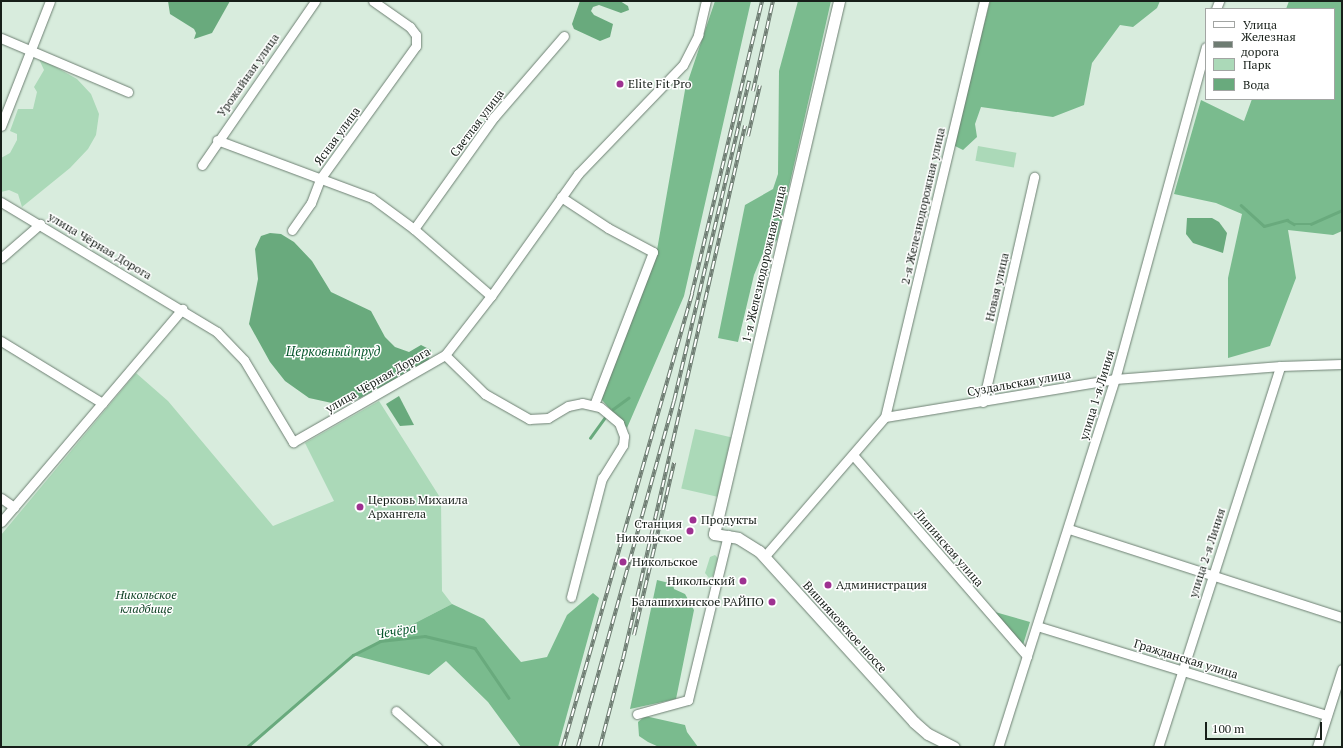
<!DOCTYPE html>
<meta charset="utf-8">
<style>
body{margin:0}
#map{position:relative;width:1343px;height:748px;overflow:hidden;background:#d8ecdd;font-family:"PT Serif",serif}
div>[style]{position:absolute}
.green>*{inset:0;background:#abd9b8;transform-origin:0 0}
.forest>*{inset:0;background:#7abb8e}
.water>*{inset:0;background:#69aa7d}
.stream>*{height:2.5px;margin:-1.25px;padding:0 1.25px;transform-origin:1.25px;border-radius:1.25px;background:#69aa7d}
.roads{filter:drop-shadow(0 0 1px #6e8073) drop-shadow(0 0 1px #6e8073)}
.minor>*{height:9px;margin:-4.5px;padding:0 4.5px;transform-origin:4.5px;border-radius:4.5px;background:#fff}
.tertiary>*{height:11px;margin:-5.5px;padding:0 5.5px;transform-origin:5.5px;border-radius:5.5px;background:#fff}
.rail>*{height:4px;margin-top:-2px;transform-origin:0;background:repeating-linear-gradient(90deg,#fff 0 8px,#6e7c72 0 16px);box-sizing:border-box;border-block:1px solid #6e7c72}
.dots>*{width:11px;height:11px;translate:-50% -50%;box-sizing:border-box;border:2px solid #fff;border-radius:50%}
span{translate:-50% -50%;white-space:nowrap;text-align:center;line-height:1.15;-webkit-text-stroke:3px #fff;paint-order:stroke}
.street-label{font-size:12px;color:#171f19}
.poi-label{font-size:12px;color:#171f19}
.left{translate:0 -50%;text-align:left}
.right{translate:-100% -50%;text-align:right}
.park-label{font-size:12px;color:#0a3e20;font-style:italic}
.water-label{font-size:13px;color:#07572d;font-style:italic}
.frame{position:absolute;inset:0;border:2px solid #171f19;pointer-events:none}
.legend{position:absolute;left:1205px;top:8px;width:130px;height:92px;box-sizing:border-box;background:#fff;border:1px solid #a2a5a3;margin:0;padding:5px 7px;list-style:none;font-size:12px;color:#171f19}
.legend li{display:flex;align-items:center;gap:8px;height:20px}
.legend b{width:20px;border:1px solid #a2a5a3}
.scale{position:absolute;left:1205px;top:722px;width:117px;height:18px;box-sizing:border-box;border:2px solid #171f19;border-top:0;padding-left:5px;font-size:12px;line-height:14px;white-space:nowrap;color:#171f19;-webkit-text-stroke:3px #fff;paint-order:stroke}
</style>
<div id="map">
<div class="green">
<i style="clip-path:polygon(38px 57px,77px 79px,91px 94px,99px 114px,96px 135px,88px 149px,70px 168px,22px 207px,18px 194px,9px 190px,1px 192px,1px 158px,10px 153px,17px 140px,17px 134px,10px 131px,18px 109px,33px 109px,37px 92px,34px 87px,44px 70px)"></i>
<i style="left:978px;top:146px;width:39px;height:15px;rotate:10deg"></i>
<i style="clip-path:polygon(136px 373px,168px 401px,273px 526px,334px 501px,305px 443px,379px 401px,441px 499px,442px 591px,452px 604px,353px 655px,247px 747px,1px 747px,1px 535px)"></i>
<i style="left:695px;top:429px;width:37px;height:61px;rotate:13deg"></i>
<i style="clip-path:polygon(715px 555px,718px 558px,713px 576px,709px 578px,705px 573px,710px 557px)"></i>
</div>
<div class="forest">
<i style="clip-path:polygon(715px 1px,751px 1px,684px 296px,627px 428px,601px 399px,657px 250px,685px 90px)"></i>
<i style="clip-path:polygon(798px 1px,831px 1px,777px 240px,763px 253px,754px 275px,738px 342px,718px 338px,745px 205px,773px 189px,778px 174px,779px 71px)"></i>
<i style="clip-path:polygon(990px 1px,1160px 1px,1157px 8px,1133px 27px,1120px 25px,1092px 63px,1084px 105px,1053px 117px,981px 107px,975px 124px,977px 137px,963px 150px,953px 145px)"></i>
<i style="clip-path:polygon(1289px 1px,1342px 1px,1342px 231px,1333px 235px,1288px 230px,1296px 278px,1270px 346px,1228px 358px,1228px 278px,1242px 214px,1216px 203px,1174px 194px,1201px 100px,1244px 121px,1252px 99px,1334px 99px,1334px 9px,1286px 9px)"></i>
<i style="clip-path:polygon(657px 580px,673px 584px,674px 589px,685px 594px,694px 610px,676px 699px,630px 709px)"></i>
<i style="clip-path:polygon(593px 593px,599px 598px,558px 747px,521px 747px,488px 702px,446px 661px,429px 675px,353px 655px,452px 604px,484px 619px,521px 662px,547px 657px,567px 615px)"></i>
<i style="clip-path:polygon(995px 612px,1030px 622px,1023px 645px)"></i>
<i style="clip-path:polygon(645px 716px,685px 725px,687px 732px,698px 747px,659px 747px,648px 742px,639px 736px,638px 722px)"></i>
</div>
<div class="water">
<i style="clip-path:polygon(168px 1px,230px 1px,212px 33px,194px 39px,196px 33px,194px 29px,170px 14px)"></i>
<i style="clip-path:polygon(580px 1px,620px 1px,628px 6px,629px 10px,621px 13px,599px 5px,593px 7px,591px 11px,594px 15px,613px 24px,610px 37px,600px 41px,574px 29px,572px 24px)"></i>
<i style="clip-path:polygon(1187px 218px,1212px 218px,1219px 222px,1227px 233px,1223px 253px,1193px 243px,1186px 234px)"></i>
<i style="clip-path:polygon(270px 233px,281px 234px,294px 242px,312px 261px,331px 292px,371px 311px,385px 337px,395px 347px,409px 352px,421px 345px,431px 350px,428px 363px,360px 398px,341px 405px,309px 398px,285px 381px,270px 362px,249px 324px,258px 279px,255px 249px,261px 236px)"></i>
<i style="clip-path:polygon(399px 396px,414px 425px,400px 426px,386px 404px)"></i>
</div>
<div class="stream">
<i style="left:1241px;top:205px;width:31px;rotate:42deg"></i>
<i style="left:1264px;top:226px;width:24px;rotate:-15deg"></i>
<i style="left:1287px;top:220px;width:8px;rotate:30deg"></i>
<i style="left:1294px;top:224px;width:17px"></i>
<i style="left:1311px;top:224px;width:34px;rotate:-24deg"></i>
<i style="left:613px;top:409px;width:19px;rotate:-36deg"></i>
<i style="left:590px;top:438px;width:26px;rotate:-54deg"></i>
<i style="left:247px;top:747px;width:140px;rotate:-41deg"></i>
<i style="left:353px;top:655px;width:30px;rotate:-27deg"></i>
<i style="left:380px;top:641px;width:45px;rotate:-6.3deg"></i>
<i style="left:425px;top:636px;width:51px;rotate:13.5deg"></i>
<i style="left:475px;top:648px;width:60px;rotate:55.8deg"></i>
</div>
<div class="roads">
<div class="minor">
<i style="left:1216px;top:9px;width:9px;rotate:-69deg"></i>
<i style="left:1px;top:38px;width:138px;rotate:23deg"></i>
<i style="left:1px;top:126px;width:134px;rotate:-68.6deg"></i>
<i style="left:217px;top:140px;width:165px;rotate:20.5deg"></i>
<i style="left:372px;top:198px;width:52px;rotate:36.4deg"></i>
<i style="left:414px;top:229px;width:102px;rotate:41deg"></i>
<i style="left:202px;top:165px;width:199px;rotate:-55.4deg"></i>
<i style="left:561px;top:197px;width:56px;rotate:33.4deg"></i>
<i style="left:608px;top:228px;width:51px;rotate:28.1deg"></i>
<i style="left:653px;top:252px;width:164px;rotate:111.1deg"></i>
<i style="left:1px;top:202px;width:252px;rotate:31deg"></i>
<i style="left:217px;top:332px;width:39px;rotate:46deg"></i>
<i style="left:244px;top:360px;width:96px;rotate:59.1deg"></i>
<i style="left:293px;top:442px;width:175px;rotate:-29.8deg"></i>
<i style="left:445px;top:355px;width:75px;rotate:-52.1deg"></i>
<i style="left:491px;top:296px;width:150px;rotate:-54.5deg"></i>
<i style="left:578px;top:174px;width:151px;rotate:-46.1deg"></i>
<i style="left:683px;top:65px;width:34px;rotate:-63deg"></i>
<i style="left:698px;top:35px;width:35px;rotate:-77deg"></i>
<i style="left:414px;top:229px;width:138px;rotate:-54.5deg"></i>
<i style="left:494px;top:117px;width:107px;rotate:-49.2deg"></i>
<i style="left:292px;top:230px;width:33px;rotate:-55deg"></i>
<i style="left:311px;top:203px;width:26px;rotate:-69deg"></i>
<i style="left:320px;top:179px;width:164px;rotate:-54.2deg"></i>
<i style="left:416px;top:46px;width:11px;rotate:-90deg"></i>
<i style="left:416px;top:35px;width:10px;rotate:-127deg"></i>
<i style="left:410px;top:27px;width:45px;rotate:-144.9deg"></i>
<i style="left:1px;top:258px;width:52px;rotate:-41.1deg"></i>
<i style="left:1px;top:341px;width:119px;rotate:31.5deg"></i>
<i style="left:445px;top:355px;width:56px;rotate:44.3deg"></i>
<i style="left:485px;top:394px;width:51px;rotate:29.6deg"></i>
<i style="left:529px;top:419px;width:19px;rotate:-3deg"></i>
<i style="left:548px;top:418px;width:23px;rotate:-31deg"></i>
<i style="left:568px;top:406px;width:14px;rotate:-12deg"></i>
<i style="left:582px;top:403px;width:18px;rotate:13deg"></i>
<i style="left:600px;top:407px;width:25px;rotate:40deg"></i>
<i style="left:619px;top:423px;width:14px;rotate:69deg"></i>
<i style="left:624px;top:436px;width:9px;rotate:96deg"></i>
<i style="left:623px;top:445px;width:39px;rotate:122deg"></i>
<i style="left:602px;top:478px;width:123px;rotate:104.6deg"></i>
<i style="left:983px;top:402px;width:231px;rotate:-77.2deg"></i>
<i style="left:885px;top:417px;width:428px;rotate:-76.6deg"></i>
<i style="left:853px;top:455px;width:266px;rotate:49.1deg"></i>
<i style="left:1px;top:498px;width:16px;rotate:35deg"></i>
<i style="left:1px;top:522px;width:280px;rotate:-49.6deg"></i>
<i style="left:1069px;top:529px;width:287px;rotate:17.9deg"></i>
<i style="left:764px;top:557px;width:185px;rotate:-49.2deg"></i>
<i style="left:885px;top:417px;width:233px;rotate:-9.4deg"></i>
<i style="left:1115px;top:379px;width:166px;rotate:-4.5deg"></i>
<i style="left:1280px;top:366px;width:62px;rotate:-1.8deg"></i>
<i style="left:1037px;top:626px;width:303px;rotate:17.1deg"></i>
<i style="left:396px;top:711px;width:55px;rotate:41.3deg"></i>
<i style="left:637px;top:714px;width:53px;rotate:-15.4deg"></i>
<i style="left:688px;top:700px;width:170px;rotate:-76.4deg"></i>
<i style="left:998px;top:747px;width:386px;rotate:-72.4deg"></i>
<i style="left:1115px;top:379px;width:344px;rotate:-74.7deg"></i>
<i style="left:1158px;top:747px;width:400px;rotate:-72.2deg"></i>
<i style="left:1317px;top:747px;width:82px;rotate:-72.2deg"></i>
</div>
<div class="tertiary">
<i style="left:839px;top:1px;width:547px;rotate:103.2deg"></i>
<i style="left:714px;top:534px;width:24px;rotate:9deg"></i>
<i style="left:738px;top:538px;width:25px;rotate:32deg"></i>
<i style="left:759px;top:551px;width:231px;rotate:47.8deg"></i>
<i style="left:914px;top:722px;width:18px;rotate:41deg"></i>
<i style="left:928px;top:734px;width:29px;rotate:27deg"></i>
</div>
</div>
<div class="rail">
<i style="left:753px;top:91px;width:92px;rotate:-77.5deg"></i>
<i style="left:748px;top:136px;width:52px;rotate:-76.8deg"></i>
<i style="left:634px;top:635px;width:177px;rotate:-76.9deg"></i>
<i style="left:563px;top:747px;width:472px;rotate:-74.1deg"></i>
<i style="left:692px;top:293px;width:300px;rotate:-76.5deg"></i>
<i style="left:578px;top:747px;width:359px;rotate:-74.5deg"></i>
<i style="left:674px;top:401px;width:329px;rotate:-76.8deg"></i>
<i style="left:600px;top:747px;width:91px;rotate:-75.4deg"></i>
<i style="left:623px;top:659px;width:547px;rotate:-77.11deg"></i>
</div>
<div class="dots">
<i style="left:620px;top:84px;background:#9e3191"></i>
<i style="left:360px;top:507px;background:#9e3191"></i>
<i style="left:693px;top:520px;background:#9e3191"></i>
<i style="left:690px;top:531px;background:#9e3191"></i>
<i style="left:623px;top:562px;background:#9e3191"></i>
<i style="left:743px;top:581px;background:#9e3191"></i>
<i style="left:828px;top:585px;background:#9e3191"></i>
<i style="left:772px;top:602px;background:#9e3191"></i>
</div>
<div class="street-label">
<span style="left:248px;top:75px;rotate:-55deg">Урожайная улица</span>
<span style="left:477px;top:123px;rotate:-53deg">Светлая улица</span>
<span style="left:337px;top:136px;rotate:-54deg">Ясная улица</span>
<span style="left:923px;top:206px;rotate:-77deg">2-я Железнодорожная улица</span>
<span style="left:100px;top:246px;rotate:31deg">улица Чёрная Дорога</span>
<span style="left:764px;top:264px;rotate:-77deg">1-я Железнодорожная улица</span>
<span style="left:997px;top:287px;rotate:-77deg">Новая улица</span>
<span style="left:378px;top:380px;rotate:-30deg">улица Чёрная Дорога</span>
<span style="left:1019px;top:383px;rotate:-10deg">Суздальская улица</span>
<span style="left:1097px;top:395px;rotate:-73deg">улица 1-я Линия</span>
<span style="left:949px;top:548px;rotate:49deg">Липинская улица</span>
<span style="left:1207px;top:553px;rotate:-72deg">улица 2-я Линия</span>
<span style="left:845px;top:627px;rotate:48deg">Вишняковское шоссе</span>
<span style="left:1186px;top:659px;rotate:17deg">Гражданская улица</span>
</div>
<div class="poi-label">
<span class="left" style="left:628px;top:84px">Elite Fit Pro</span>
<span class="left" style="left:368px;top:507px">Церковь Михаила<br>Архангела</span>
<span class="left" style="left:701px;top:520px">Продукты</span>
<span class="right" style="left:682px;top:531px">Станция<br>Никольское</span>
<span class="left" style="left:632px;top:562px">Никольское</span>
<span class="right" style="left:735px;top:581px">Никольский</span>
<span class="left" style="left:836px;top:585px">Администрация</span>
<span class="right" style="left:764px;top:602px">Балашихинское РАЙПО</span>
</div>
<div class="park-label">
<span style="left:146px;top:602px">Никольское<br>кладбище</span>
</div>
<div class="water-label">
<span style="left:333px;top:351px">Церковный пруд</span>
<span style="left:396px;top:631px;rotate:-10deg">Чечёра</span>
</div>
<div class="frame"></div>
<ul class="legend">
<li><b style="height:5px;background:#fff"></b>Улица</li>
<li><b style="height:5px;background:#6e7c72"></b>Железная дорога</li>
<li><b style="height:11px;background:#abd9b8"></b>Парк</li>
<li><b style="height:11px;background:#69aa7d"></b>Вода</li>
</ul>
<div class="scale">100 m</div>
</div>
